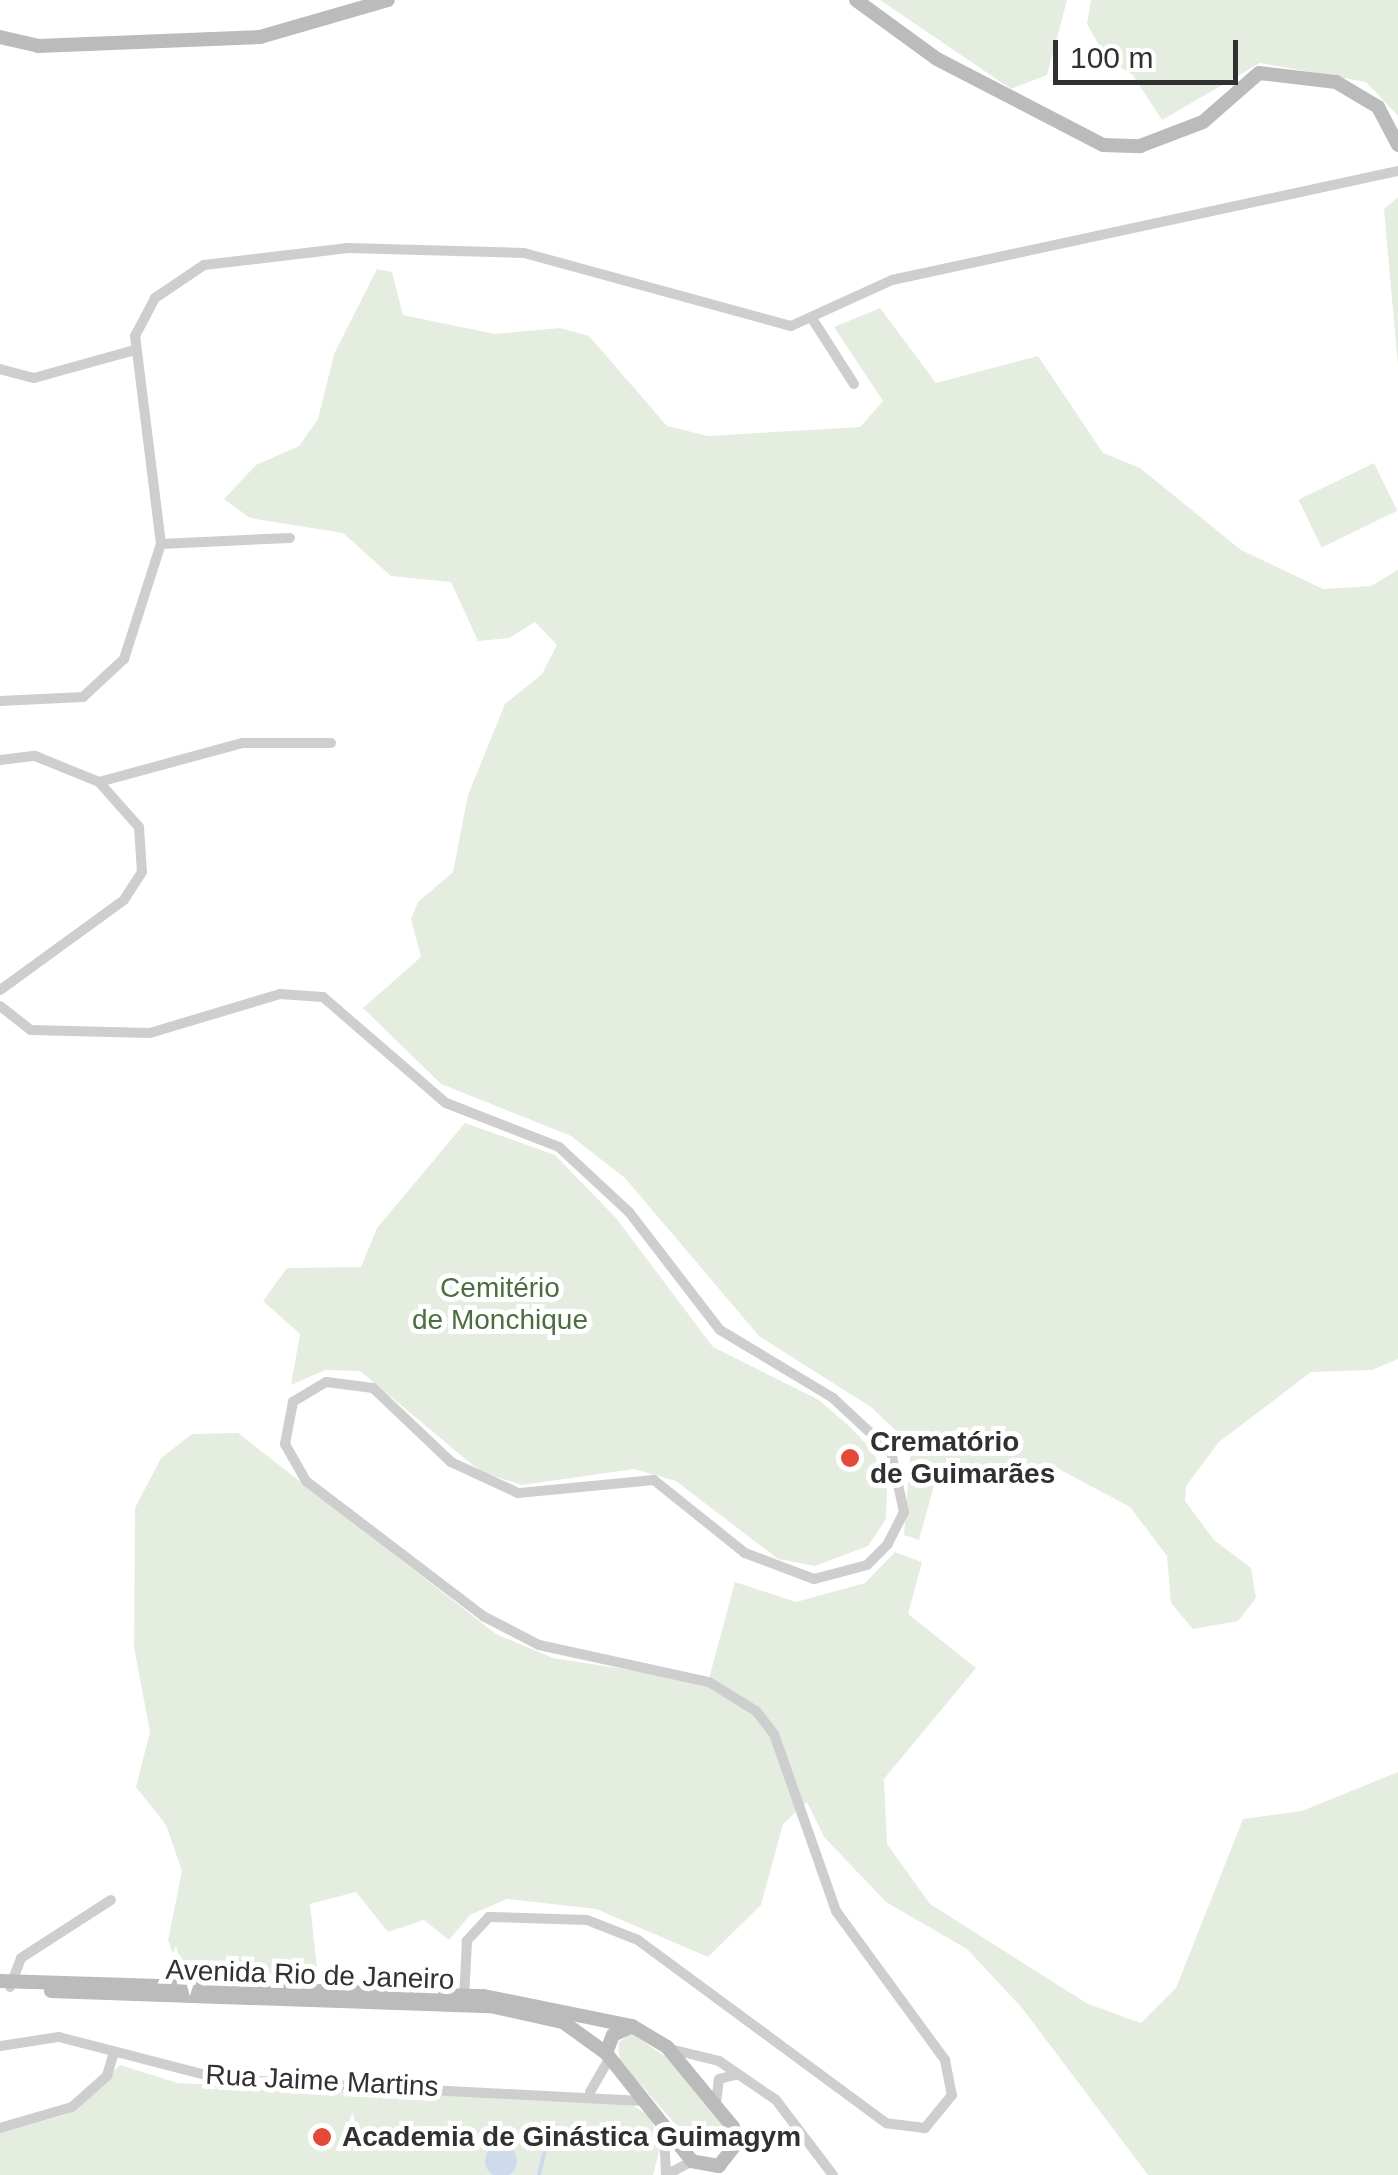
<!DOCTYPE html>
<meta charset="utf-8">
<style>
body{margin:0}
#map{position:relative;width:1398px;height:2175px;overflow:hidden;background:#fff;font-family:Arial,sans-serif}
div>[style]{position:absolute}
.green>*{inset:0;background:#e5ede0;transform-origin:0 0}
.water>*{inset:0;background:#cddbec}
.round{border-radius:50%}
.stream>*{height:4px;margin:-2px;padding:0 2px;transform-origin:2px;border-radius:2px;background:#cddbec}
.street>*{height:10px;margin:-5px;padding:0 5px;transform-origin:5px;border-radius:5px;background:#cecece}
.secondary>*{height:14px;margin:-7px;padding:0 7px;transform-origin:7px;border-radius:7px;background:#bbb}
.dots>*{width:28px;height:28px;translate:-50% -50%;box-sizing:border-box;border:5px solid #fff;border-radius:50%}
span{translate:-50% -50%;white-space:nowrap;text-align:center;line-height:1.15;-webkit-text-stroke:10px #fff;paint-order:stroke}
.park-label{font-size:28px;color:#4c6d3f}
.poi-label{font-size:28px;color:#313131;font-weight:700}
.left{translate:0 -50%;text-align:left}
.street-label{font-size:28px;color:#313131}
.scale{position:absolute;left:1053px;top:40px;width:185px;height:45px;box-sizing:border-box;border:5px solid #313131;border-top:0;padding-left:12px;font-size:30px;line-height:35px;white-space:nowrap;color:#313131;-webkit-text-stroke:8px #fff;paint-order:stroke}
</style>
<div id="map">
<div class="green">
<i style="clip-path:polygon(880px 0,1067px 0,1047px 75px,1011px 89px)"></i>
<i style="clip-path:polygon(1091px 0,1398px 0,1398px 116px,1366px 82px,1260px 63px,1162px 120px,1132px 74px,1107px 59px,1087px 24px)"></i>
<i style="clip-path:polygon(1398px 197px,1398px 366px,1384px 209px)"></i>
<i style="clip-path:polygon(377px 269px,392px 272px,403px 315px,495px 334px,560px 328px,589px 336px,667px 426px,708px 436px,860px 427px,883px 401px,834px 327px,880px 308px,936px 383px,1038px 356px,1103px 453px,1140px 468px,1241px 550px,1323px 589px,1371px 586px,1398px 570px,1398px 1359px,1372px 1370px,1311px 1372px,1219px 1442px,1186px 1486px,1185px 1501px,1214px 1540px,1251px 1568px,1256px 1598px,1238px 1621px,1193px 1629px,1171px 1603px,1167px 1556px,1130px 1507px,1046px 1462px,992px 1480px,938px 1471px,919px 1540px,904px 1535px,911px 1445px,871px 1407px,759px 1336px,625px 1178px,571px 1136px,441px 1084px,363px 1008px,421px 957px,411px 919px,418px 902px,453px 872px,468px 795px,505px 704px,542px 674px,557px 645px,535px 622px,509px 638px,478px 641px,451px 582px,391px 576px,343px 533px,250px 518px,224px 499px,256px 465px,299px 446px,318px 419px,334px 354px)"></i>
<i style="left:1374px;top:463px;width:53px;height:84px;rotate:64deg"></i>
<i style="clip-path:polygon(465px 1123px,555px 1155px,616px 1218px,713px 1347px,819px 1400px,849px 1426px,874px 1452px,887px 1487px,886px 1519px,868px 1546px,815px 1566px,778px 1559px,676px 1481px,634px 1469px,522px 1485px,481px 1472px,360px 1371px,325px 1370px,291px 1385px,300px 1334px,263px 1301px,287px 1268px,361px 1267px,377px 1228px)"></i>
<i style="clip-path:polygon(238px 1433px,496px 1634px,553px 1658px,708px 1682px,735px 1582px,796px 1602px,865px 1583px,895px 1552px,922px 1562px,908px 1614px,976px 1668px,884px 1779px,887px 1844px,930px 1904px,1088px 2004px,1141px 2023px,1176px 1988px,1243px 1819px,1302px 1811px,1398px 1772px,1398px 2175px,1148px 2175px,1022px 2008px,967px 1949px,886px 1902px,824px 1837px,807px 1802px,783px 1824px,761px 1905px,708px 1957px,596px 1909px,507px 1899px,470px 1915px,449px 1940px,424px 1920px,388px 1932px,356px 1892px,310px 1904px,318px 1977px,178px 1967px,168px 1940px,182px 1871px,166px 1825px,136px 1787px,150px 1732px,134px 1647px,135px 1508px,161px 1458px,192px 1434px)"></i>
<i style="clip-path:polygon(631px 2033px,672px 2061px,723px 2124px,719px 2150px,698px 2150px,620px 2061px,618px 2043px)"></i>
<i style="clip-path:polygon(120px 2065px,178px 2083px,631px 2104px,651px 2117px,660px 2149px,653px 2175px,0 2175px,0 2132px,65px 2115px)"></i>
</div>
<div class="water">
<i class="round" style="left:485px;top:2145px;width:32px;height:32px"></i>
</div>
<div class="stream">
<i style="left:539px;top:2175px;width:27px;rotate:-77deg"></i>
</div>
<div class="street">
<i style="left:813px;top:320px;width:76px;rotate:57.4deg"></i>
<i style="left:0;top:369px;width:35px;rotate:15deg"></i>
<i style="left:34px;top:378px;width:105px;rotate:-15.5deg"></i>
<i style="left:161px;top:544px;width:129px;rotate:-2.7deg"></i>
<i style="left:0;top:701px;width:83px;rotate:-2.8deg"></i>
<i style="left:83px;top:697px;width:56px;rotate:-42.8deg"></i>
<i style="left:124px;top:659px;width:121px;rotate:-72.2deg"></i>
<i style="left:161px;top:544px;width:210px;rotate:-97.1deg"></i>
<i style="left:135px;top:336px;width:43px;rotate:-62.2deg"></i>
<i style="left:155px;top:298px;width:59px;rotate:-34deg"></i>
<i style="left:204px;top:265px;width:145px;rotate:-6.7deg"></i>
<i style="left:348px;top:248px;width:176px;rotate:1.6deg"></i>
<i style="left:524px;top:253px;width:277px;rotate:15.3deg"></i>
<i style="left:791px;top:326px;width:111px;rotate:-24.5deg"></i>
<i style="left:892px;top:280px;width:518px;rotate:-12.16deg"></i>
<i style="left:0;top:760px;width:35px;rotate:-7deg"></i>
<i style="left:35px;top:756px;width:69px;rotate:22.1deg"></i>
<i style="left:99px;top:782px;width:60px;rotate:48.4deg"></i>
<i style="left:139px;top:827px;width:45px;rotate:86.2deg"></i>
<i style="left:142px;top:872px;width:33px;rotate:123deg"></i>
<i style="left:124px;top:900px;width:153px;rotate:144deg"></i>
<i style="left:99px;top:782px;width:149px;rotate:-15.2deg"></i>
<i style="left:243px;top:743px;width:88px"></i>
<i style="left:0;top:1006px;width:39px;rotate:38deg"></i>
<i style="left:31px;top:1030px;width:119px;rotate:1.4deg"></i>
<i style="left:150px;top:1033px;width:136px;rotate:-16.7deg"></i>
<i style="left:280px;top:994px;width:43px;rotate:4deg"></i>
<i style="left:323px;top:997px;width:162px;rotate:40.8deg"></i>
<i style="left:446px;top:1103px;width:121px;rotate:21.3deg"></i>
<i style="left:559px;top:1147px;width:96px;rotate:42.9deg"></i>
<i style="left:629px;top:1212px;width:149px;rotate:52.4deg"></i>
<i style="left:720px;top:1330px;width:132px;rotate:31deg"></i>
<i style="left:833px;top:1398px;width:79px;rotate:43deg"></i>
<i style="left:891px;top:1452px;width:61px;rotate:77.8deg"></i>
<i style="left:904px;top:1512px;width:36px;rotate:117deg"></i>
<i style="left:888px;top:1544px;width:30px;rotate:135deg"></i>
<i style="left:867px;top:1565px;width:55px;rotate:165.2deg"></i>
<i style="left:814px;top:1579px;width:74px;rotate:-159.4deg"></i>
<i style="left:745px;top:1553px;width:117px;rotate:-141.3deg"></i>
<i style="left:654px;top:1480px;width:137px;rotate:174.5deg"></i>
<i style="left:518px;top:1493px;width:74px;rotate:-155.2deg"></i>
<i style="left:451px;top:1462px;width:108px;rotate:-136.5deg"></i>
<i style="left:373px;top:1388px;width:47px;rotate:-172.7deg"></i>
<i style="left:326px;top:1382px;width:39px;rotate:149deg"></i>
<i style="left:293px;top:1402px;width:43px;rotate:100.8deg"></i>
<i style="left:285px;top:1444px;width:43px;rotate:60.4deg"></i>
<i style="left:306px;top:1481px;width:223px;rotate:37.3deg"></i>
<i style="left:483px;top:1616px;width:63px;rotate:27.4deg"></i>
<i style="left:539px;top:1645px;width:174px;rotate:12.3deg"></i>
<i style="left:709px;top:1682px;width:55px;rotate:31.7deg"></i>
<i style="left:756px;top:1711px;width:29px;rotate:52deg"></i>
<i style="left:774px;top:1734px;width:188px;rotate:70.7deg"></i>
<i style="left:836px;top:1911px;width:185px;rotate:53.8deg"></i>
<i style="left:945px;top:2060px;width:36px;rotate:79deg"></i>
<i style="left:952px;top:2095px;width:43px;rotate:129.3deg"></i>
<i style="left:925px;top:2128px;width:39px;rotate:-173deg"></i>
<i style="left:886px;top:2123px;width:308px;rotate:-143.6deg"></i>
<i style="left:638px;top:1940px;width:55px;rotate:-158.6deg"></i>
<i style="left:587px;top:1920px;width:98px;rotate:-178.2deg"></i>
<i style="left:489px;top:1917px;width:33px;rotate:133deg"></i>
<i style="left:467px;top:1941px;width:58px;rotate:93deg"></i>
<i style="left:10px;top:1987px;width:31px;rotate:-69deg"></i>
<i style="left:21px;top:1958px;width:107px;rotate:-32.8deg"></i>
<i style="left:0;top:2046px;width:60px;rotate:-8.7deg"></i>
<i style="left:59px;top:2037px;width:167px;rotate:14.5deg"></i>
<i style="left:221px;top:2079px;width:426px;rotate:3deg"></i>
<i style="left:670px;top:2049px;width:50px;rotate:13.8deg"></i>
<i style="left:719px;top:2061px;width:69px;rotate:34.4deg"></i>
<i style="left:776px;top:2100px;width:94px;rotate:52.8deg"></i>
<i style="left:590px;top:2092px;width:39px;rotate:-60deg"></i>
<i style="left:716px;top:2103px;width:24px;rotate:-83deg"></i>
<i style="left:719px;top:2079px;width:16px;rotate:-14deg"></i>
<i style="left:0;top:2128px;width:75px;rotate:-16.3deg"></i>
<i style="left:72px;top:2107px;width:47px;rotate:-41.5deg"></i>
<i style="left:107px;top:2076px;width:25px;rotate:-74deg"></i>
<i style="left:664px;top:2129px;width:46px;rotate:87.5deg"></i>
<i style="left:666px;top:2175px;width:30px;rotate:-28deg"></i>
</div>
<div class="secondary">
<i style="left:856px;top:0;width:100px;rotate:36.1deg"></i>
<i style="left:937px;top:59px;width:187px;rotate:27.4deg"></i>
<i style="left:1103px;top:145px;width:37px;rotate:2deg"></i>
<i style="left:1140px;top:146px;width:67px;rotate:-20.9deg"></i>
<i style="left:1203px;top:122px;width:74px;rotate:-41.2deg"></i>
<i style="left:1259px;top:73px;width:78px;rotate:6.7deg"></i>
<i style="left:1336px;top:82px;width:49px;rotate:30.8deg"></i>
<i style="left:1378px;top:107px;width:43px;rotate:62.2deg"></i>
<i style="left:0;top:37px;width:39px;rotate:13deg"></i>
<i style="left:38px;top:46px;width:222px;rotate:-2.3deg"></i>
<i style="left:260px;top:37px;width:133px;rotate:-16.1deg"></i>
<i style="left:0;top:1981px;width:484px;rotate:1.8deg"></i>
<i style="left:484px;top:1996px;width:151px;rotate:11.5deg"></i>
<i style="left:632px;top:2026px;width:41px;rotate:31deg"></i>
<i style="left:667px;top:2047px;width:104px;rotate:50.5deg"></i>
<i style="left:733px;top:2127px;width:17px;rotate:80deg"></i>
<i style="left:736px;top:2144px;width:28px;rotate:128deg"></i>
<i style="left:719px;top:2166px;width:27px;rotate:-170deg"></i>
<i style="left:692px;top:2161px;width:138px;rotate:-128.5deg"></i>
<i style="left:606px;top:2053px;width:19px;rotate:-69deg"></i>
<i style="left:613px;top:2035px;width:21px;rotate:-25deg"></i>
<i style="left:51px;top:1991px;width:439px;rotate:2deg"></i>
<i style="left:490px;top:2006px;width:75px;rotate:12.4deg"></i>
<i style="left:563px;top:2022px;width:53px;rotate:35.8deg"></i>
</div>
<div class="dots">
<i style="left:850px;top:1458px;background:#e24a39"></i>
<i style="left:322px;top:2137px;background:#e24a39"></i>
</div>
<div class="park-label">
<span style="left:500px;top:1304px">Cemitério<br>de Monchique</span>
</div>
<div class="poi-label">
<span class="left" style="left:870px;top:1458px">Crematório<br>de Guimarães</span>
<span class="left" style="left:342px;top:2137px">Academia de Ginástica Guimagym</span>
</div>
<div class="street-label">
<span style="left:310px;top:1975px;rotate:2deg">Avenida Rio de Janeiro</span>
<span style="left:322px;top:2081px;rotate:3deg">Rua Jaime Martins</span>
</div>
<div class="scale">100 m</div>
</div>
